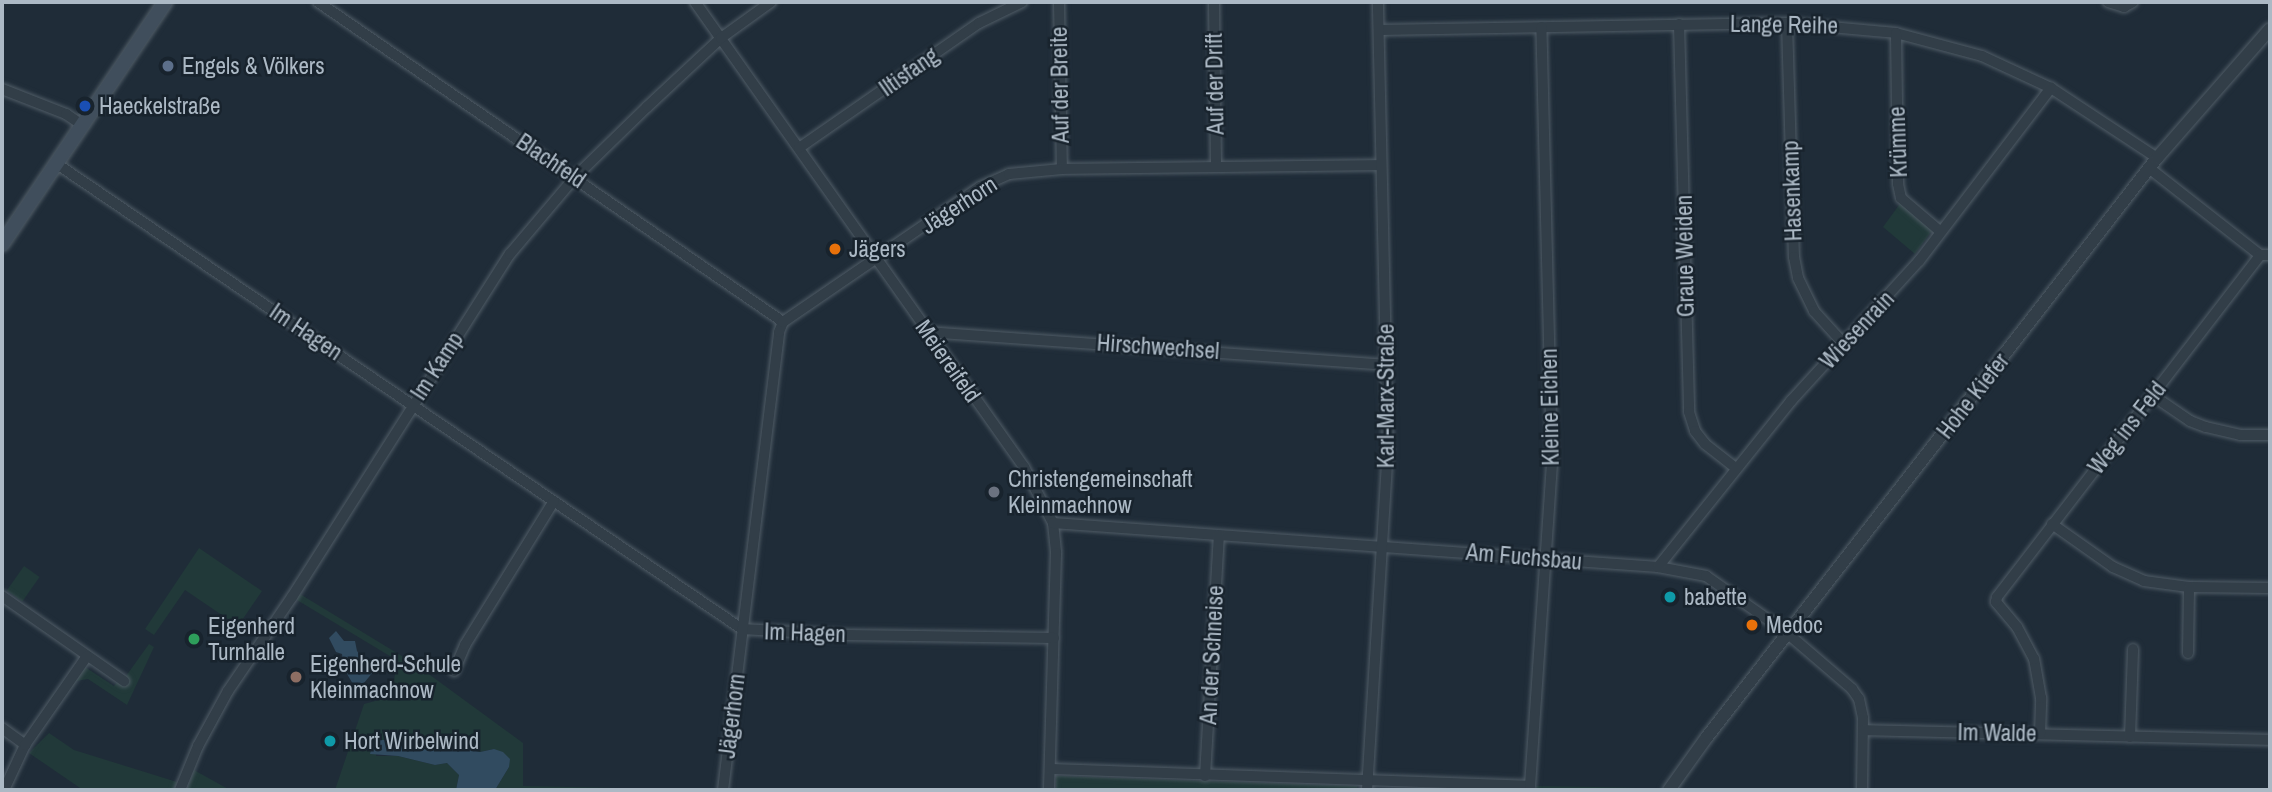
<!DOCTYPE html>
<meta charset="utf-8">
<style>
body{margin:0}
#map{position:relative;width:2272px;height:792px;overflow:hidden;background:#1f2c38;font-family:"Archivo Narrow",sans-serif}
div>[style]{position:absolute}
.green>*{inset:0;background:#213939;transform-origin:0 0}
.water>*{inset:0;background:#314b60}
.roads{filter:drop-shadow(0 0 2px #505c66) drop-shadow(0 0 2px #505c66)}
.minor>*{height:10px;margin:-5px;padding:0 5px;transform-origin:5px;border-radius:5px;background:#323e48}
.tertiary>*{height:12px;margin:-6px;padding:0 6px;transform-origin:6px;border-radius:6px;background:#323e48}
.secondary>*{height:14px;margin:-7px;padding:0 7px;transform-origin:7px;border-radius:7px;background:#404e5c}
.dots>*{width:19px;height:19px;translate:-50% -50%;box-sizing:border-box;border:4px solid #18232d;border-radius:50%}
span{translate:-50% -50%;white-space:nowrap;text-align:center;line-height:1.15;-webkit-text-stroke:5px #18232d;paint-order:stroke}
.street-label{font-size:23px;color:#acb9c5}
.poi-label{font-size:23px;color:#acb9c5}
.left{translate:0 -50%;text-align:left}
.frame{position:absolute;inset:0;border:4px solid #acb9c5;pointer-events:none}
</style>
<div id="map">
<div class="green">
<i style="clip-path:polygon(1902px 201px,1933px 229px,1915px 254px,1883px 227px)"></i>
<i style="clip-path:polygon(199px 548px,262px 591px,238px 626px,185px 590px,154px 635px,145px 629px)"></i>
<i style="left:24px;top:566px;width:19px;height:30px;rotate:35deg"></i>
<i style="clip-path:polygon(295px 591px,415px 664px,523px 743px,523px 786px,716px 790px,495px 790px,509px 767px,494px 749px,480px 752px,427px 739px,379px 740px,376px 756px,398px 756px,435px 765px,447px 763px,459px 775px,456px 790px,335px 790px,364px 704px,390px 697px,398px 661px,292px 597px)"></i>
<i style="clip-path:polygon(149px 644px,154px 647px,127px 705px,88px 679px,76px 681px,85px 667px,114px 686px,118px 681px,121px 683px)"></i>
<i style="clip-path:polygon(49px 733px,74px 750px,177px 782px,174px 790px,83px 790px,29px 753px)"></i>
<i style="clip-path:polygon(194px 770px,230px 790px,187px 790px)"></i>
<i style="clip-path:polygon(1056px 776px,1058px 776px,1357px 786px,1357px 790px,1056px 790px)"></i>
<i style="clip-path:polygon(1536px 786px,1596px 787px,1639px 788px,1536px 790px)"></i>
</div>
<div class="water">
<i style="clip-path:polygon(336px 631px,344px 641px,355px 641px,357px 651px,373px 672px,364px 683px,353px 684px,344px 669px,342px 654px,336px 652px,329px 638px)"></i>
<i style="clip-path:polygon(427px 739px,480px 752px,494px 749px,503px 752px,510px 759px,509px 767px,495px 790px,456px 790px,459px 775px,447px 763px,435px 765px,398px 756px,370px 754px,373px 743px,379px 740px)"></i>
</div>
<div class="roads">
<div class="minor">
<i style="left:318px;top:2px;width:564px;rotate:34.53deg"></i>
<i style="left:695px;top:2px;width:570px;rotate:54.72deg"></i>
<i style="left:1024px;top:467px;width:63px;rotate:62.6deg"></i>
<i style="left:1053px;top:523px;width:30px;rotate:84deg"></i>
<i style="left:1056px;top:553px;width:237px;rotate:91.7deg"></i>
<i style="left:1059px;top:2px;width:167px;rotate:89deg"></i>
<i style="left:1214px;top:2px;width:164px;rotate:89.3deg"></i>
<i style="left:2108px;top:2px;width:17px;rotate:17deg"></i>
<i style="left:2124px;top:7px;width:10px;rotate:-29deg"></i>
<i style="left:1787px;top:23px;width:234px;rotate:88.3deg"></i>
<i style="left:1794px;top:257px;width:21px;rotate:79deg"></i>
<i style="left:1798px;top:278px;width:37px;rotate:64deg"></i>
<i style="left:1814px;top:311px;width:45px;rotate:47.7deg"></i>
<i style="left:1679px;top:24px;width:388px;rotate:88.5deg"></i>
<i style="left:1689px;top:412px;width:20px;rotate:72deg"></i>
<i style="left:1695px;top:431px;width:16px;rotate:52deg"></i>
<i style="left:1705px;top:444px;width:39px;rotate:38deg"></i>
<i style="left:1379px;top:30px;width:408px;rotate:-1deg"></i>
<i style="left:1787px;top:23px;width:109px;rotate:5.2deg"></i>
<i style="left:1896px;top:33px;width:89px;rotate:15deg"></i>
<i style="left:1982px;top:56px;width:76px;rotate:24.9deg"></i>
<i style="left:2051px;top:88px;width:127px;rotate:33.4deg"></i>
<i style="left:1896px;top:33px;width:151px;rotate:89.2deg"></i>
<i style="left:1898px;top:184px;width:14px;rotate:78deg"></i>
<i style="left:1901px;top:198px;width:52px;rotate:40.4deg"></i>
<i style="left:2px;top:89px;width:69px;rotate:21.3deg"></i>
<i style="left:66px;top:114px;width:18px;rotate:34deg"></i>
<i style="left:799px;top:148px;width:219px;rotate:-34.8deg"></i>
<i style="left:979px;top:23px;width:48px;rotate:-26deg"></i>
<i style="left:57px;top:164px;width:828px;rotate:34.17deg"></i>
<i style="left:742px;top:629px;width:103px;rotate:3.3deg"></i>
<i style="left:845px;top:635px;width:209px;rotate:0.8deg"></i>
<i style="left:2149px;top:168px;width:141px;rotate:38.1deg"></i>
<i style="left:2260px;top:255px;width:10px"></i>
<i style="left:928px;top:332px;width:460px;rotate:4.1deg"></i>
<i style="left:2152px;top:395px;width:46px;rotate:34.4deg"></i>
<i style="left:2190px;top:421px;width:17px;rotate:21deg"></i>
<i style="left:2206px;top:427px;width:35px;rotate:13deg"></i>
<i style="left:2240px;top:435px;width:30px"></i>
<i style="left:1053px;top:523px;width:607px;rotate:4.16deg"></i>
<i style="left:1658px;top:567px;width:49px;rotate:10.6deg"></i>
<i style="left:1706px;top:576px;width:99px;rotate:35.1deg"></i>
<i style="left:1787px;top:633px;width:86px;rotate:40.7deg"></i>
<i style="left:1852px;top:689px;width:12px;rotate:55deg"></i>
<i style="left:1859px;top:699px;width:19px;rotate:78deg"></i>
<i style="left:1863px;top:718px;width:72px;rotate:90.8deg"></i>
<i style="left:2052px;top:524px;width:75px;rotate:35.2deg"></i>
<i style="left:2113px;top:567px;width:34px;rotate:24deg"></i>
<i style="left:2144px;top:581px;width:45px;rotate:7.6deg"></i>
<i style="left:2189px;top:587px;width:81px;rotate:0.7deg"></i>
<i style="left:1658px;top:567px;width:213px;rotate:-51.3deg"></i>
<i style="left:1791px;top:401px;width:190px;rotate:-47.6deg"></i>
<i style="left:1919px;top:261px;width:218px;rotate:-52.7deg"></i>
<i style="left:2px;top:596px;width:149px;rotate:34.9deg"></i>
<i style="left:2188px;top:653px;width:66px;rotate:-89.1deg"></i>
<i style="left:454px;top:671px;width:28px;rotate:-67deg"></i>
<i style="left:465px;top:645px;width:169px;rotate:-58.3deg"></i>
<i style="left:2px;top:728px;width:29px;rotate:36deg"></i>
<i style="left:1863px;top:730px;width:407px;rotate:1.4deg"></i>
<i style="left:2040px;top:734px;width:36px;rotate:-88deg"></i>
<i style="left:2041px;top:698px;width:40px;rotate:-100deg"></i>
<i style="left:2034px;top:659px;width:36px;rotate:-118deg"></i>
<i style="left:2017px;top:627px;width:33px;rotate:-130deg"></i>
<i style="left:1996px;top:602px;width:5px;rotate:-79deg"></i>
<i style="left:1997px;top:597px;width:431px;rotate:-52.4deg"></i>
<i style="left:2130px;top:737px;width:88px;rotate:-88deg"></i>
<i style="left:1050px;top:769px;width:480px;rotate:2deg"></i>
<i style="left:1530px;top:786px;width:325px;rotate:-86.1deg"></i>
<i style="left:1552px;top:462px;width:435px;rotate:-91.4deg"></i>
<i style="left:1205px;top:776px;width:241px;rotate:-86.7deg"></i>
<i style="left:4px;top:790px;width:50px;rotate:-65deg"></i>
<i style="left:25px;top:745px;width:108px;rotate:-55.1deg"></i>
<i style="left:180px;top:790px;width:48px;rotate:-67.8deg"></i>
<i style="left:198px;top:746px;width:63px;rotate:-61.4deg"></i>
<i style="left:228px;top:691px;width:114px;rotate:-55.8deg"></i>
<i style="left:292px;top:597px;width:406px;rotate:-57.6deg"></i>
<i style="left:510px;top:254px;width:101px;rotate:-49.8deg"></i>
<i style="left:575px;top:177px;width:100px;rotate:-44.2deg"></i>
<i style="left:647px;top:107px;width:101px;rotate:-43deg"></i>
<i style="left:721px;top:38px;width:62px;rotate:-35.8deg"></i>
<i style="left:723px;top:790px;width:461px;rotate:-83deg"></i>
<i style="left:779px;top:332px;width:11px;rotate:-68deg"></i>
<i style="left:783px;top:322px;width:239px;rotate:-34.4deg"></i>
<i style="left:980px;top:187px;width:32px;rotate:-24deg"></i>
<i style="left:1009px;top:174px;width:53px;rotate:-5.4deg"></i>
<i style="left:1062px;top:169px;width:319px;rotate:-0.7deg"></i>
<i style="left:1367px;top:790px;width:342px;rotate:-86.5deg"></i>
<i style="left:1388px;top:449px;width:447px;rotate:-91.3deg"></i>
</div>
<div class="tertiary">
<i style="left:1669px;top:790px;width:65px;rotate:-54.4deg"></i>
<i style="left:1707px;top:737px;width:733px;rotate:-52.15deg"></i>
<i style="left:2157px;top:158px;width:171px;rotate:-48.8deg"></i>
</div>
<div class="secondary">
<i style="left:2px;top:244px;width:292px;rotate:-56deg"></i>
</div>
</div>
<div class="dots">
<i style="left:168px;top:66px;background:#5c6f8a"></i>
<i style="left:85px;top:106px;background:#1a4fb4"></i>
<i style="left:835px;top:249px;background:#e8710a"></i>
<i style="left:994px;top:492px;background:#6b7280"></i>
<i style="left:1670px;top:597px;background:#0f9aa8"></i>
<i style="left:1752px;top:625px;background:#e8710a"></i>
<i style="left:194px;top:639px;background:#2e9e5b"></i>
<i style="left:296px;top:677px;background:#8d6e63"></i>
<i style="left:330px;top:741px;background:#0f9aa8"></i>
</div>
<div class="street-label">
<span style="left:1784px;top:25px;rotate:1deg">Lange Reihe</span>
<span style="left:909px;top:72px;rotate:-35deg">Iltisfang</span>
<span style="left:1215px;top:84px;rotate:-91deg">Auf der Drift</span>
<span style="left:1060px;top:85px;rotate:-91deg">Auf der Breite</span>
<span style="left:1898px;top:142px;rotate:-92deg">Krümme</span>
<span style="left:551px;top:161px;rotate:34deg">Blachfeld</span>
<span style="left:1792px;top:191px;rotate:-92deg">Hasenkamp</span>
<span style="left:959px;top:205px;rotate:-33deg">Jägerhorn</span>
<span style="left:1685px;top:256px;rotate:-91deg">Graue Weiden</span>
<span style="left:1857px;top:330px;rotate:-47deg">Wiesenrain</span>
<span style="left:306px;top:332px;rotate:34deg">Im Hagen</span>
<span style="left:1158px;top:347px;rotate:4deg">Hirschwechsel</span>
<span style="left:948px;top:361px;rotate:55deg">Meiereifeld</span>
<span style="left:437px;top:366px;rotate:-57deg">Im Kamp</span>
<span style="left:1386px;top:396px;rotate:-90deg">Karl-Marx-Straße</span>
<span style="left:1973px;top:396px;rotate:-52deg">Hohe Kiefer</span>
<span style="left:1550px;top:407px;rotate:-91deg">Kleine Eichen</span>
<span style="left:2127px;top:428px;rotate:-52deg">Weg ins Feld</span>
<span style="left:1524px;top:557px;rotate:5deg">Am Fuchsbau</span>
<span style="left:805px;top:633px;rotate:2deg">Im Hagen</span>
<span style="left:1212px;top:655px;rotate:-87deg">An der Schneise</span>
<span style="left:732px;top:716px;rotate:-83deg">Jägerhorn</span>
<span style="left:1997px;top:733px;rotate:1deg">Im Walde</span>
</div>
<div class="poi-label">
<span class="left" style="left:182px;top:66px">Engels &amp; Völkers</span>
<span class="left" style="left:99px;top:106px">Haeckelstraße</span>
<span class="left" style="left:849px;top:249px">Jägers</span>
<span class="left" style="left:1008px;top:492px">Christengemeinschaft<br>Kleinmachnow</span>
<span class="left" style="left:1684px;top:597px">babette</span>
<span class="left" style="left:1766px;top:625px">Medoc</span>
<span class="left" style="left:208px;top:639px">Eigenherd<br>Turnhalle</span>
<span class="left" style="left:310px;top:677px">Eigenherd-Schule<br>Kleinmachnow</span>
<span class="left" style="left:344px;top:741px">Hort Wirbelwind</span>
</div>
<div class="frame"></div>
</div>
